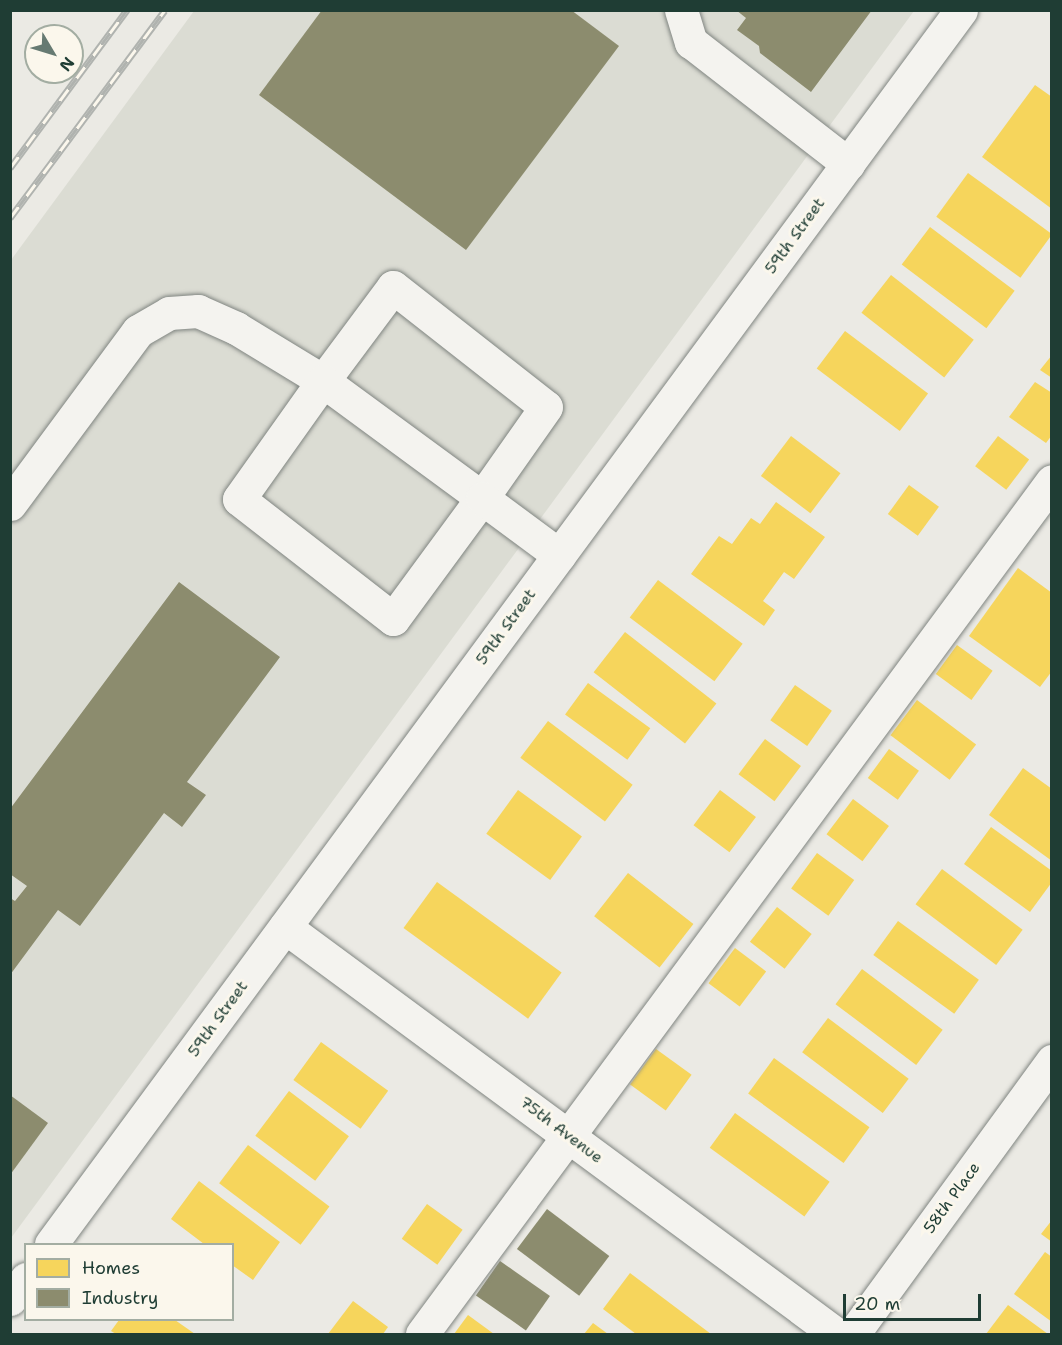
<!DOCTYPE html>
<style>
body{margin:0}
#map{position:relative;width:1062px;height:1345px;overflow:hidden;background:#ebeae4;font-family:"Shantell Sans",sans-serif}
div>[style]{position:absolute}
.built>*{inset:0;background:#dbdcd3}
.homes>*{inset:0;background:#f6d55c;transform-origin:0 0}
.industry>*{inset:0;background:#8c8c6e;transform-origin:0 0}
.roads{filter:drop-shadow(0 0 2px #808581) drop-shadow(0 0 2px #808581)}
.minor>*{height:33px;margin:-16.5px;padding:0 16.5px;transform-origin:16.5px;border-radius:16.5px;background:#f4f3ef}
.rail>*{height:7px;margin-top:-3.5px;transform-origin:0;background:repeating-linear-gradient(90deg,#fbf7ec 0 14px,#b0b3af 0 28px);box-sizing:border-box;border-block:2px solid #b0b3af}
span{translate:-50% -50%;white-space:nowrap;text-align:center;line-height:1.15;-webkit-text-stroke:6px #fbf7ec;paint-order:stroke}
.street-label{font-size:16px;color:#1f3d34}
.frame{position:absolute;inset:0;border:12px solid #1f3d34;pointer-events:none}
.legend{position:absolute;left:24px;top:1243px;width:210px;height:78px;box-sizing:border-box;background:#fbf7ec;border:2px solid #a3ada2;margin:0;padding:8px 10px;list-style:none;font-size:18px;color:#1f3d34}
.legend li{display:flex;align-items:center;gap:12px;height:30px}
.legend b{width:30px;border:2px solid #a3ada2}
.north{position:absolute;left:24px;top:24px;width:60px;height:60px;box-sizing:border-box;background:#fbf7ec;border:2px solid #a3ada2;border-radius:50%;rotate:128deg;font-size:16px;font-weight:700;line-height:24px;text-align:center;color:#1f3d34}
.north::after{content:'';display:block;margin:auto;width:21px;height:27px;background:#667a72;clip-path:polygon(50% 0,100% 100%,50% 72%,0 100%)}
.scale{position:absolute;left:843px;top:1294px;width:138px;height:27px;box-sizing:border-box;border:3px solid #1f3d34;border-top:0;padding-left:8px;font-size:18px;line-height:21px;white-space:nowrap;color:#1f3d34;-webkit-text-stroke:4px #fbf7ec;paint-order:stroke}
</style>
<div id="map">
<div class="built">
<i style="clip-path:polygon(194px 11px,914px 11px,11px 1238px,11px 260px)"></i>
</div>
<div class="homes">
<i style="clip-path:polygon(1035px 85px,1052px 97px,1052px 209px,982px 157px)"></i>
<i style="left:968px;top:173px;width:104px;height:54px;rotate:36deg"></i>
<i style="left:930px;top:227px;width:106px;height:47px;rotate:37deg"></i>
<i style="left:891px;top:275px;width:105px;height:48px;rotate:38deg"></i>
<i style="left:845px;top:331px;width:104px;height:47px;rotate:37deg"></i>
<i style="clip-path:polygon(1052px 355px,1052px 378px,1040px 370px)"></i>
<i style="clip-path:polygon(1035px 382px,1052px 393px,1052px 435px,1046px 443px,1009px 417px)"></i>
<i style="left:791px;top:436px;width:62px;height:50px;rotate:37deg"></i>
<i style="left:998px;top:436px;width:39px;height:38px;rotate:37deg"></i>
<i style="left:909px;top:485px;width:37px;height:36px;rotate:36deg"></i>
<i style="clip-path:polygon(776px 502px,825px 537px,794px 579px,784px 572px,763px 601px,775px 610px,764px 626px,691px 574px,719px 536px,732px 544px,751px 518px,760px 524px)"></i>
<i style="clip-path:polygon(1018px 568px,1052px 593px,1052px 671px,1040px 687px,969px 636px)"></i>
<i style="left:658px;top:580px;width:106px;height:47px;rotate:37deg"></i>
<i style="left:625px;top:632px;width:116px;height:51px;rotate:38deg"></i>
<i style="left:957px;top:645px;width:44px;height:36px;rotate:36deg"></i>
<i style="left:588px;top:683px;width:77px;height:39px;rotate:36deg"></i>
<i style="left:795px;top:685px;width:45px;height:43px;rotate:35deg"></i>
<i style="left:917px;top:700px;width:74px;height:44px;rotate:37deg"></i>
<i style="left:548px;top:721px;width:106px;height:46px;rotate:37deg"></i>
<i style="left:765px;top:739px;width:45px;height:44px;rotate:37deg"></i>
<i style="left:889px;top:749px;width:37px;height:36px;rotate:36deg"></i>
<i style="clip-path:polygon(1023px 768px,1052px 789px,1052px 861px,989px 815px)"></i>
<i style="left:518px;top:790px;width:79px;height:54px;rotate:36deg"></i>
<i style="left:720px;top:790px;width:45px;height:44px;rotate:37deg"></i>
<i style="left:853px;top:799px;width:45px;height:44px;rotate:37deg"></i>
<i style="clip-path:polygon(991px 827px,1052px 871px,1052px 882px,1030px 912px,964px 864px)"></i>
<i style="left:817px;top:853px;width:46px;height:44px;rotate:36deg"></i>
<i style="left:942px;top:869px;width:101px;height:44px;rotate:37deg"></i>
<i style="left:628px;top:873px;width:83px;height:55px;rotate:38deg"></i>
<i style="left:437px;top:882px;width:154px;height:57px;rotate:36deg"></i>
<i style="left:777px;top:907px;width:44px;height:44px;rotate:38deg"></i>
<i style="left:898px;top:921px;width:100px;height:42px;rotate:36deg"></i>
<i style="left:735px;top:948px;width:39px;height:44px;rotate:37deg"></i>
<i style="left:862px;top:969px;width:101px;height:44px;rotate:37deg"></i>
<i style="left:828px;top:1018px;width:101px;height:43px;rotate:37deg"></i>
<i style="left:321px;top:1042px;width:83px;height:47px;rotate:36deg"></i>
<i style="left:656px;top:1049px;width:44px;height:44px;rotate:36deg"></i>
<i style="left:774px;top:1058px;width:118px;height:44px;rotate:36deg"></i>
<i style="left:289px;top:1091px;width:75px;height:56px;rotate:37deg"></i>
<i style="left:735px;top:1113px;width:117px;height:43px;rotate:36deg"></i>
<i style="left:248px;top:1145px;width:102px;height:48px;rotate:37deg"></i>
<i style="clip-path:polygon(199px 1181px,280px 1242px,253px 1280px,232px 1265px,232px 1244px,204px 1244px,171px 1219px)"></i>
<i style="left:427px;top:1204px;width:44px;height:43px;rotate:36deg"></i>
<i style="clip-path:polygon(1052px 1220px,1052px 1242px,1041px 1234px)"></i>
<i style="clip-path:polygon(1045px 1252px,1052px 1257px,1052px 1322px,1014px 1294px)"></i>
<i style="clip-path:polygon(630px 1273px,711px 1334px,636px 1334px,603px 1309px)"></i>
<i style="clip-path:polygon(353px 1301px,388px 1327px,383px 1334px,328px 1334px)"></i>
<i style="clip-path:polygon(1008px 1305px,1048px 1334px,986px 1334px)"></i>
<i style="clip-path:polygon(468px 1315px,494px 1334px,454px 1334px)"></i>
<i style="clip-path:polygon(119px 1320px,175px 1320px,195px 1334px,116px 1334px,111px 1331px)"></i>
<i style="clip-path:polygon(593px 1323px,608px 1334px,584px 1334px)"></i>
</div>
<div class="industry">
<i style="clip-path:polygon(322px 10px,571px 10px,619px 46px,466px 250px,259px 95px)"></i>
<i style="clip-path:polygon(736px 10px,872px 10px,811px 92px,760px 53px,759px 46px,737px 30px,746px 18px)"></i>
<i style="clip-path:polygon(179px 582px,280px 657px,187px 782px,206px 795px,182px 827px,164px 813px,80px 926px,58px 910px,10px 975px,10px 898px,15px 901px,27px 886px,10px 874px,10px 809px)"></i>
<i style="clip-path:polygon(10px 1095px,48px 1123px,10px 1175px)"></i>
<i style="left:547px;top:1209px;width:78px;height:50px;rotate:37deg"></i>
<i style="left:500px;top:1261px;width:61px;height:42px;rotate:35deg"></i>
</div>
<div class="roads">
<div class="minor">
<i style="left:681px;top:10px;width:34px;rotate:73deg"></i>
<i style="left:691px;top:42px;width:199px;rotate:37.8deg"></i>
<i style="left:10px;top:504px;width:215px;rotate:-53.5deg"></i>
<i style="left:138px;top:331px;width:36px;rotate:-30deg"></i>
<i style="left:169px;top:313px;width:29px;rotate:-4deg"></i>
<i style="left:198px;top:311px;width:42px;rotate:24.1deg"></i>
<i style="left:236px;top:328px;width:102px;rotate:31.3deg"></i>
<i style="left:323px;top:381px;width:117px;rotate:-53.3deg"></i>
<i style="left:393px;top:287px;width:194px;rotate:38.1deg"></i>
<i style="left:546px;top:407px;width:111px;rotate:125.1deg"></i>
<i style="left:482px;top:498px;width:150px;rotate:126.3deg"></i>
<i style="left:393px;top:619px;width:195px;rotate:-142.1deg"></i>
<i style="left:239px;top:499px;width:145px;rotate:-54.6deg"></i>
<i style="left:323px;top:381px;width:197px;rotate:36.3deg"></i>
<i style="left:482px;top:498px;width:96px;rotate:36.5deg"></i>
<i style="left:285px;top:927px;width:685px;rotate:36.45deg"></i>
<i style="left:51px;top:1244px;width:1533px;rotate:-53.59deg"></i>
<i style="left:10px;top:1299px;width:26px;rotate:-51deg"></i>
<i style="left:422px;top:1334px;width:1060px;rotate:-53.55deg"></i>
<i style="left:853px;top:1334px;width:338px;rotate:-53.9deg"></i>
</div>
</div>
<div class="rail">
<i style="left:10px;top:168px;width:197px;rotate:-53.5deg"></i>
<i style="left:10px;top:218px;width:259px;rotate:-53.3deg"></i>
</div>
<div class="street-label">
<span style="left:795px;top:236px;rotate:-54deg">59th Street</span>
<span style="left:506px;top:627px;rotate:-54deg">59th Street</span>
<span style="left:218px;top:1019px;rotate:-54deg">59th Street</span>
<span style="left:561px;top:1130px;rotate:37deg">75th Avenue</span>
<span style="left:952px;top:1198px;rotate:-54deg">58th Place</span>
</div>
<div class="frame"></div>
<ul class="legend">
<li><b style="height:16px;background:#f6d55c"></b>Homes</li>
<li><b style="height:16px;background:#8c8c6e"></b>Industry</li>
</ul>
<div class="north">N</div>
<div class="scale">20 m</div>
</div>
